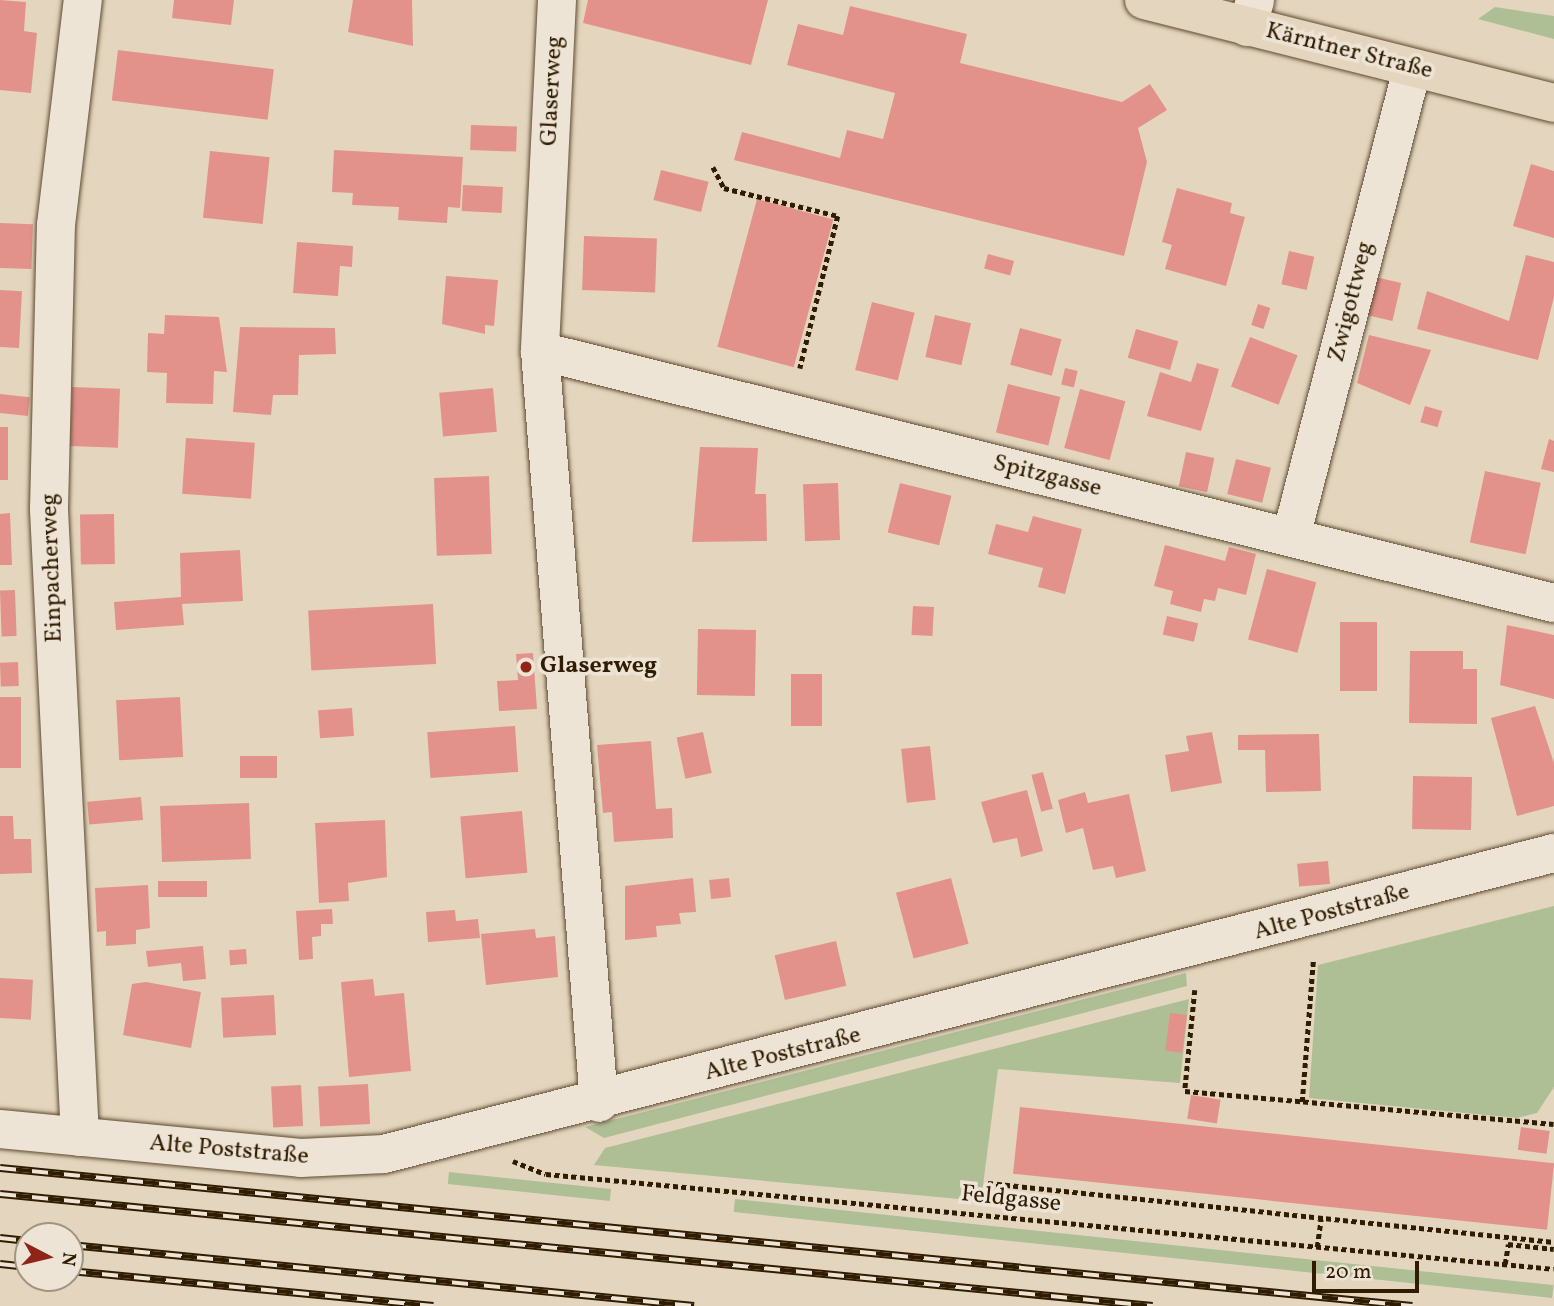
<!DOCTYPE html>
<meta charset="utf-8">
<style>
body{margin:0}
#map{position:relative;width:1554px;height:1306px;overflow:hidden;background:#e4d6be;font-family:Vollkorn,serif}
div>[style]{position:absolute}
.green>*{inset:0;background:#aebf96;transform-origin:0 0}
.building>*{inset:0;background:#e2928b;transform-origin:0 0}
.path>*{height:4.5px;margin-top:-2.25px;transform-origin:0;background:repeating-linear-gradient(90deg,#301d01 0 5px,transparent 0 8.5px)}
.roads{filter:drop-shadow(0 0 2px #5d4b30) drop-shadow(0 0 2px #5d4b30)}
.minor>*{height:38px;margin:-19px;padding:0 19px;transform-origin:19px;border-radius:19px;background:#ede4d5}
.major>*{height:38px;margin:-19px;padding:0 19px;transform-origin:19px;border-radius:19px;background:#e4d6be}
.rail>*{height:8px;margin-top:-4px;transform-origin:0;background:repeating-linear-gradient(90deg,#ede4d5 0 16px,#301d01 0 32px);box-sizing:border-box;border-block:2px solid #301d01}
.dots>*{width:19px;height:19px;translate:-50% -50%;box-sizing:border-box;border:4px solid #ede4d5;border-radius:50%}
span{translate:-50% -50%;white-space:nowrap;text-align:center;line-height:1.15;-webkit-text-stroke:7px #ede4d5;paint-order:stroke}
.street-label{font-size:24px;color:#301d01}
.poi-label{font-size:24px;color:#301d01;font-weight:700}
.left{translate:0 -50%;text-align:left}
.north{position:absolute;left:14px;top:1222px;width:70px;height:70px;box-sizing:border-box;background:#ede4d5;border:2px solid #a19480;border-radius:50%;rotate:97deg;font-size:19px;font-weight:700;line-height:28px;text-align:center;color:#301d01}
.north::after{content:'';display:block;margin:auto;width:24px;height:32px;background:#8f2418;clip-path:polygon(50% 0,100% 100%,50% 72%,0 100%)}
.scale{position:absolute;left:1312px;top:1261px;width:107px;height:32px;box-sizing:border-box;border:4px solid #301d01;border-top:0;padding-left:9px;font-size:21px;line-height:24px;white-space:nowrap;color:#301d01;-webkit-text-stroke:5px #ede4d5;paint-order:stroke}
</style>
<div id="map">
<div class="green">
<i style="clip-path:polygon(1495px 7px,1554px 16px,1554px 39px,1478px 19px)"></i>
<i style="clip-path:polygon(1554px 906px,1554px 1087px,1537px 1113px,1517px 1118px,1309px 1098px,1318px 965px)"></i>
<i style="clip-path:polygon(1186px 973px,1187px 986px,604px 1138px,585px 1127px)"></i>
<i style="clip-path:polygon(1189px 999px,1180px 1083px,998px 1069px,981px 1201px,594px 1165px,605px 1148px)"></i>
<i style="left:449px;top:1172px;width:163px;height:12px;rotate:6deg"></i>
<i style="left:735px;top:1199px;width:823px;height:13px;rotate:6deg"></i>
</div>
<div class="building">
<i style="clip-path:polygon(0 0,26px 2px,24px 31px,37px 33px,31px 93px,0 90px)"></i>
<i style="clip-path:polygon(174px 0,234px 0,231px 25px,172px 18px)"></i>
<i style="clip-path:polygon(353px 0,412px 0,413px 46px,348px 32px)"></i>
<i style="clip-path:polygon(588px 0,768px 0,751px 65px,583px 23px)"></i>
<i style="clip-path:polygon(850px 6px,967px 34px,960px 63px,1122px 102px,1150px 84px,1167px 110px,1138px 128px,1147px 162px,1124px 256px,734px 160px,742px 132px,840px 158px,847px 130px,883px 139px,895px 93px,787px 65px,798px 24px,843px 35px)"></i>
<i style="left:118px;top:50px;width:157px;height:51px;rotate:7deg"></i>
<i style="left:471px;top:125px;width:46px;height:25px;rotate:2deg"></i>
<i style="clip-path:polygon(334px 150px,463px 157px,460px 208px,448px 207px,447px 223px,398px 220px,399px 207px,352px 205px,353px 193px,332px 192px)"></i>
<i style="left:210px;top:151px;width:60px;height:67px;rotate:6deg"></i>
<i style="clip-path:polygon(1531px 164px,1554px 171px,1554px 238px,1513px 226px)"></i>
<i style="left:661px;top:170px;width:49px;height:31px;rotate:14deg"></i>
<i style="left:463px;top:185px;width:40px;height:26px;rotate:3deg"></i>
<i style="clip-path:polygon(1177px 188px,1232px 203px,1230px 213px,1245px 217px,1226px 286px,1165px 269px,1172px 245px,1162px 242px)"></i>
<i style="left:757px;top:199px;width:79px;height:153px;rotate:15deg"></i>
<i style="left:0;top:223px;width:33px;height:45px;rotate:2deg"></i>
<i style="left:584px;top:236px;width:73px;height:54px;rotate:2deg"></i>
<i style="clip-path:polygon(297px 242px,353px 246px,352px 267px,340px 266px,338px 296px,293px 293px)"></i>
<i style="left:1289px;top:251px;width:26px;height:34px;rotate:13deg"></i>
<i style="left:988px;top:254px;width:27px;height:15px;rotate:15deg"></i>
<i style="clip-path:polygon(1526px 255px,1554px 262px,1554px 297px,1538px 360px,1417px 329px,1427px 291px,1509px 321px)"></i>
<i style="clip-path:polygon(446px 276px,498px 280px,494px 326px,485px 325px,485px 334px,442px 324px)"></i>
<i style="left:1371px;top:276px;width:31px;height:39px;rotate:13deg"></i>
<i style="left:0;top:290px;width:22px;height:57px;rotate:3deg"></i>
<i style="left:872px;top:302px;width:44px;height:70px;rotate:14deg"></i>
<i style="left:1258px;top:304px;width:13px;height:22px;rotate:18deg"></i>
<i style="clip-path:polygon(165px 315px,219px 317px,227px 372px,214px 371px,213px 404px,166px 403px,167px 373px,147px 372px,148px 333px,164px 334px)"></i>
<i style="left:935px;top:315px;width:37px;height:43px;rotate:13deg"></i>
<i style="clip-path:polygon(240px 327px,335px 328px,336px 354px,299px 355px,298px 395px,273px 395px,271px 415px,233px 412px)"></i>
<i style="left:1020px;top:328px;width:43px;height:38px;rotate:15deg"></i>
<i style="left:1136px;top:329px;width:44px;height:30px;rotate:16deg"></i>
<i style="clip-path:polygon(1369px 335px,1431px 350px,1410px 405px,1357px 383px)"></i>
<i style="left:1250px;top:337px;width:51px;height:53px;rotate:21deg"></i>
<i style="clip-path:polygon(1197px 363px,1219px 369px,1201px 431px,1147px 416px,1160px 372px,1191px 382px)"></i>
<i style="left:1065px;top:368px;width:13px;height:17px;rotate:13deg"></i>
<i style="left:1008px;top:384px;width:54px;height:50px;rotate:14deg"></i>
<i style="left:72px;top:387px;width:48px;height:59px;rotate:2deg"></i>
<i style="left:493px;top:388px;width:44px;height:54px;rotate:85deg"></i>
<i style="left:1080px;top:389px;width:47px;height:61px;rotate:15deg"></i>
<i style="left:0;top:394px;width:30px;height:19px;rotate:6deg"></i>
<i style="left:1425px;top:406px;width:18px;height:17px;rotate:16deg"></i>
<i style="left:0;top:427px;width:8px;height:53px"></i>
<i style="left:186px;top:438px;width:69px;height:56px;rotate:4deg"></i>
<i style="clip-path:polygon(1549px 439px,1554px 441px,1554px 472px,1541px 469px)"></i>
<i style="clip-path:polygon(700px 447px,758px 448px,755px 494px,766px 494px,767px 541px,692px 542px)"></i>
<i style="left:1186px;top:452px;width:29px;height:35px;rotate:12deg"></i>
<i style="left:1236px;top:459px;width:36px;height:36px;rotate:14deg"></i>
<i style="left:1485px;top:471px;width:57px;height:73px;rotate:12deg"></i>
<i style="left:489px;top:476px;width:78px;height:55px;rotate:88deg"></i>
<i style="left:838px;top:483px;width:57px;height:35px;rotate:88deg"></i>
<i style="left:900px;top:483px;width:53px;height:51px;rotate:14deg"></i>
<i style="clip-path:polygon(10px 513px,12px 565px,0 565px,0 514px)"></i>
<i style="left:114px;top:514px;width:50px;height:34px;rotate:89deg"></i>
<i style="clip-path:polygon(1033px 516px,1082px 529px,1065px 594px,1038px 587px,1043px 568px,988px 554px,996px 524px,1028px 532px)"></i>
<i style="clip-path:polygon(1165px 545px,1225px 561px,1229px 547px,1256px 554px,1246px 595px,1218px 588px,1215px 601px,1204px 599px,1201px 612px,1170px 604px,1173px 591px,1154px 586px)"></i>
<i style="clip-path:polygon(240px 550px,243px 601px,182px 604px,184px 625px,116px 630px,114px 602px,181px 597px,180px 553px)"></i>
<i style="left:1267px;top:569px;width:51px;height:73px;rotate:15deg"></i>
<i style="left:15px;top:590px;width:46px;height:15px;rotate:88deg"></i>
<i style="left:433px;top:604px;width:60px;height:125px;rotate:87deg"></i>
<i style="left:913px;top:606px;width:21px;height:29px;rotate:3deg"></i>
<i style="left:1167px;top:616px;width:32px;height:19px;rotate:13deg"></i>
<i style="left:1340px;top:622px;width:37px;height:69px"></i>
<i style="clip-path:polygon(1507px 625px,1554px 635px,1554px 699px,1500px 685px)"></i>
<i style="left:698px;top:629px;width:58px;height:66px;rotate:1deg"></i>
<i style="clip-path:polygon(1410px 651px,1463px 651px,1463px 669px,1477px 669px,1477px 724px,1409px 723px)"></i>
<i style="clip-path:polygon(533px 653px,537px 709px,499px 711px,497px 681px,518px 680px,516px 654px)"></i>
<i style="left:18px;top:662px;width:24px;height:18px;rotate:88deg"></i>
<i style="left:791px;top:674px;width:31px;height:52px"></i>
<i style="left:0;top:697px;width:21px;height:71px"></i>
<i style="left:180px;top:697px;width:60px;height:64px;rotate:87deg"></i>
<i style="clip-path:polygon(1535px 706px,1554px 763px,1554px 806px,1517px 816px,1491px 718px)"></i>
<i style="left:352px;top:708px;width:28px;height:34px;rotate:86deg"></i>
<i style="left:515px;top:726px;width:46px;height:88px;rotate:86deg"></i>
<i style="left:703px;top:732px;width:42px;height:27px;rotate:78deg"></i>
<i style="clip-path:polygon(1212px 732px,1222px 783px,1171px 792px,1165px 755px,1189px 751px,1186px 736px)"></i>
<i style="clip-path:polygon(1319px 734px,1321px 791px,1266px 792px,1265px 750px,1238px 750px,1238px 735px)"></i>
<i style="clip-path:polygon(651px 741px,656px 809px,672px 808px,673px 838px,614px 842px,612px 812px,603px 813px,597px 745px)"></i>
<i style="left:930px;top:746px;width:54px;height:29px;rotate:84deg"></i>
<i style="left:277px;top:756px;width:22px;height:37px;rotate:90deg"></i>
<i style="left:1043px;top:772px;width:38px;height:12px;rotate:75deg"></i>
<i style="left:1413px;top:776px;width:59px;height:53px;rotate:1deg"></i>
<i style="clip-path:polygon(1027px 790px,1043px 851px,1021px 857px,1017px 838px,993px 843px,981px 802px)"></i>
<i style="clip-path:polygon(1085px 792px,1088px 803px,1129px 794px,1146px 871px,1116px 878px,1113px 866px,1093px 870px,1083px 828px,1066px 833px,1058px 800px)"></i>
<i style="left:141px;top:797px;width:23px;height:54px;rotate:85deg"></i>
<i style="left:249px;top:803px;width:56px;height:89px;rotate:88deg"></i>
<i style="left:522px;top:811px;width:62px;height:62px;rotate:85deg"></i>
<i style="clip-path:polygon(0 816px,13px 816px,14px 839px,31px 839px,32px 873px,0 874px)"></i>
<i style="clip-path:polygon(385px 820px,387px 877px,348px 883px,349px 901px,319px 903px,315px 823px)"></i>
<i style="left:1328px;top:861px;width:23px;height:31px;rotate:85deg"></i>
<i style="clip-path:polygon(693px 878px,696px 912px,679px 913px,681px 924px,656px 926px,657px 937px,625px 940px,625px 886px)"></i>
<i style="left:729px;top:878px;width:19px;height:20px;rotate:84deg"></i>
<i style="left:951px;top:878px;width:68px;height:57px;rotate:75deg"></i>
<i style="left:207px;top:881px;width:16px;height:49px;rotate:90deg"></i>
<i style="clip-path:polygon(148px 885px,150px 928px,136px 930px,136px 944px,106px 946px,106px 931px,97px 932px,95px 888px)"></i>
<i style="clip-path:polygon(332px 909px,333px 924px,321px 924px,321px 936px,312px 937px,313px 959px,299px 960px,296px 911px)"></i>
<i style="clip-path:polygon(455px 910px,456px 921px,478px 919px,480px 938px,428px 942px,426px 912px)"></i>
<i style="clip-path:polygon(535px 929px,536px 938px,555px 936px,558px 977px,486px 985px,481px 934px)"></i>
<i style="left:836px;top:941px;width:46px;height:63px;rotate:77deg"></i>
<i style="clip-path:polygon(203px 946px,206px 979px,183px 981px,181px 963px,148px 967px,146px 951px)"></i>
<i style="left:246px;top:949px;width:15px;height:17px;rotate:86deg"></i>
<i style="left:0;top:978px;width:33px;height:40px;rotate:3deg"></i>
<i style="clip-path:polygon(373px 979px,375px 996px,404px 993px,411px 1071px,349px 1077px,341px 982px)"></i>
<i style="clip-path:polygon(146px 982px,201px 992px,191px 1048px,123px 1035px,132px 984px)"></i>
<i style="left:274px;top:995px;width:40px;height:53px;rotate:87deg"></i>
<i style="left:1170px;top:1013px;width:17px;height:38px;rotate:7deg"></i>
<i style="left:368px;top:1084px;width:40px;height:50px;rotate:87deg"></i>
<i style="left:301px;top:1085px;width:41px;height:30px;rotate:87deg"></i>
<i style="left:1191px;top:1095px;width:30px;height:24px;rotate:9deg"></i>
<i style="left:1020px;top:1107px;width:537px;height:67px;rotate:6deg"></i>
<i style="left:1521px;top:1127px;width:29px;height:23px;rotate:8deg"></i>
</div>
<div class="path">
<i style="left:713px;top:167px;width:24px;rotate:62deg"></i>
<i style="left:724px;top:188px;width:117px;rotate:13.8deg"></i>
<i style="left:838px;top:216px;width:157px;rotate:104deg"></i>
<i style="left:1195px;top:990px;width:101px;rotate:95.7deg"></i>
<i style="left:1185px;top:1091px;width:370px;rotate:5.1deg"></i>
<i style="left:1302px;top:1102px;width:141px;rotate:-85.5deg"></i>
<i style="left:513px;top:1161px;width:35px;rotate:22deg"></i>
<i style="left:546px;top:1174px;width:1012px;rotate:5.38deg"></i>
<i style="left:988px;top:1183px;width:569px;rotate:5.95deg"></i>
<i style="left:1317px;top:1247px;width:28px;rotate:-82deg"></i>
<i style="left:1505px;top:1264px;width:20px;rotate:-81deg"></i>
<i style="left:1508px;top:1244px;width:46px;rotate:6.2deg"></i>
</div>
<div class="roads">
<div class="minor">
<i style="left:557px;top:0;width:351px;rotate:92.8deg"></i>
<i style="left:540px;top:351px;width:754px;rotate:85.51deg"></i>
<i style="left:1247px;top:27px;width:28px;rotate:-73deg"></i>
<i style="left:540px;top:351px;width:1045px;rotate:13.96deg"></i>
<i style="left:1291px;top:537px;width:484px;rotate:-75.5deg"></i>
<i style="left:0;top:1129px;width:302px;rotate:5.5deg"></i>
<i style="left:301px;top:1158px;width:83px;rotate:-2.8deg"></i>
<i style="left:384px;top:1154px;width:1208px;rotate:-14.43deg"></i>
<i style="left:80px;top:1137px;width:629px;rotate:-92.83deg"></i>
<i style="left:49px;top:509px;width:284px;rotate:-88.6deg"></i>
<i style="left:56px;top:225px;width:227px;rotate:-83.2deg"></i>
</div>
<div class="major">
<i style="left:1144px;top:0;width:423px;rotate:14.1deg"></i>
</div>
</div>
<div class="rail">
<i style="left:0;top:1168px;width:1419px;rotate:5.58deg"></i>
<i style="left:0;top:1194px;width:1158px;rotate:5.55deg"></i>
<i style="left:0;top:1238px;width:28px;rotate:6deg"></i>
<i style="left:70px;top:1245px;width:627px;rotate:5.58deg"></i>
<i style="left:0;top:1264px;width:28px;rotate:6deg"></i>
<i style="left:70px;top:1271px;width:365px;rotate:5.5deg"></i>
</div>
<div class="dots">
<i style="left:526px;top:667px;background:#8f2418"></i>
</div>
<div class="street-label">
<span style="left:1349px;top:52px;rotate:14deg">Kärntner Straße</span>
<span style="left:553px;top:91px;rotate:-87deg">Glaserweg</span>
<span style="left:1352px;top:302px;rotate:-76deg">Zwigottweg</span>
<span style="left:1047px;top:477px;rotate:14deg">Spitzgasse</span>
<span style="left:53px;top:568px;rotate:-92deg">Einpacherweg</span>
<span style="left:1332px;top:913px;rotate:-15deg">Alte Poststraße</span>
<span style="left:783px;top:1055px;rotate:-14deg">Alte Poststraße</span>
<span style="left:229px;top:1151px;rotate:5deg">Alte Poststraße</span>
<span style="left:1011px;top:1200px;rotate:6deg">Feldgasse</span>
</div>
<div class="poi-label">
<span class="left" style="left:540px;top:667px">Glaserweg</span>
</div>
<div class="north">N</div>
<div class="scale">20 m</div>
</div>
